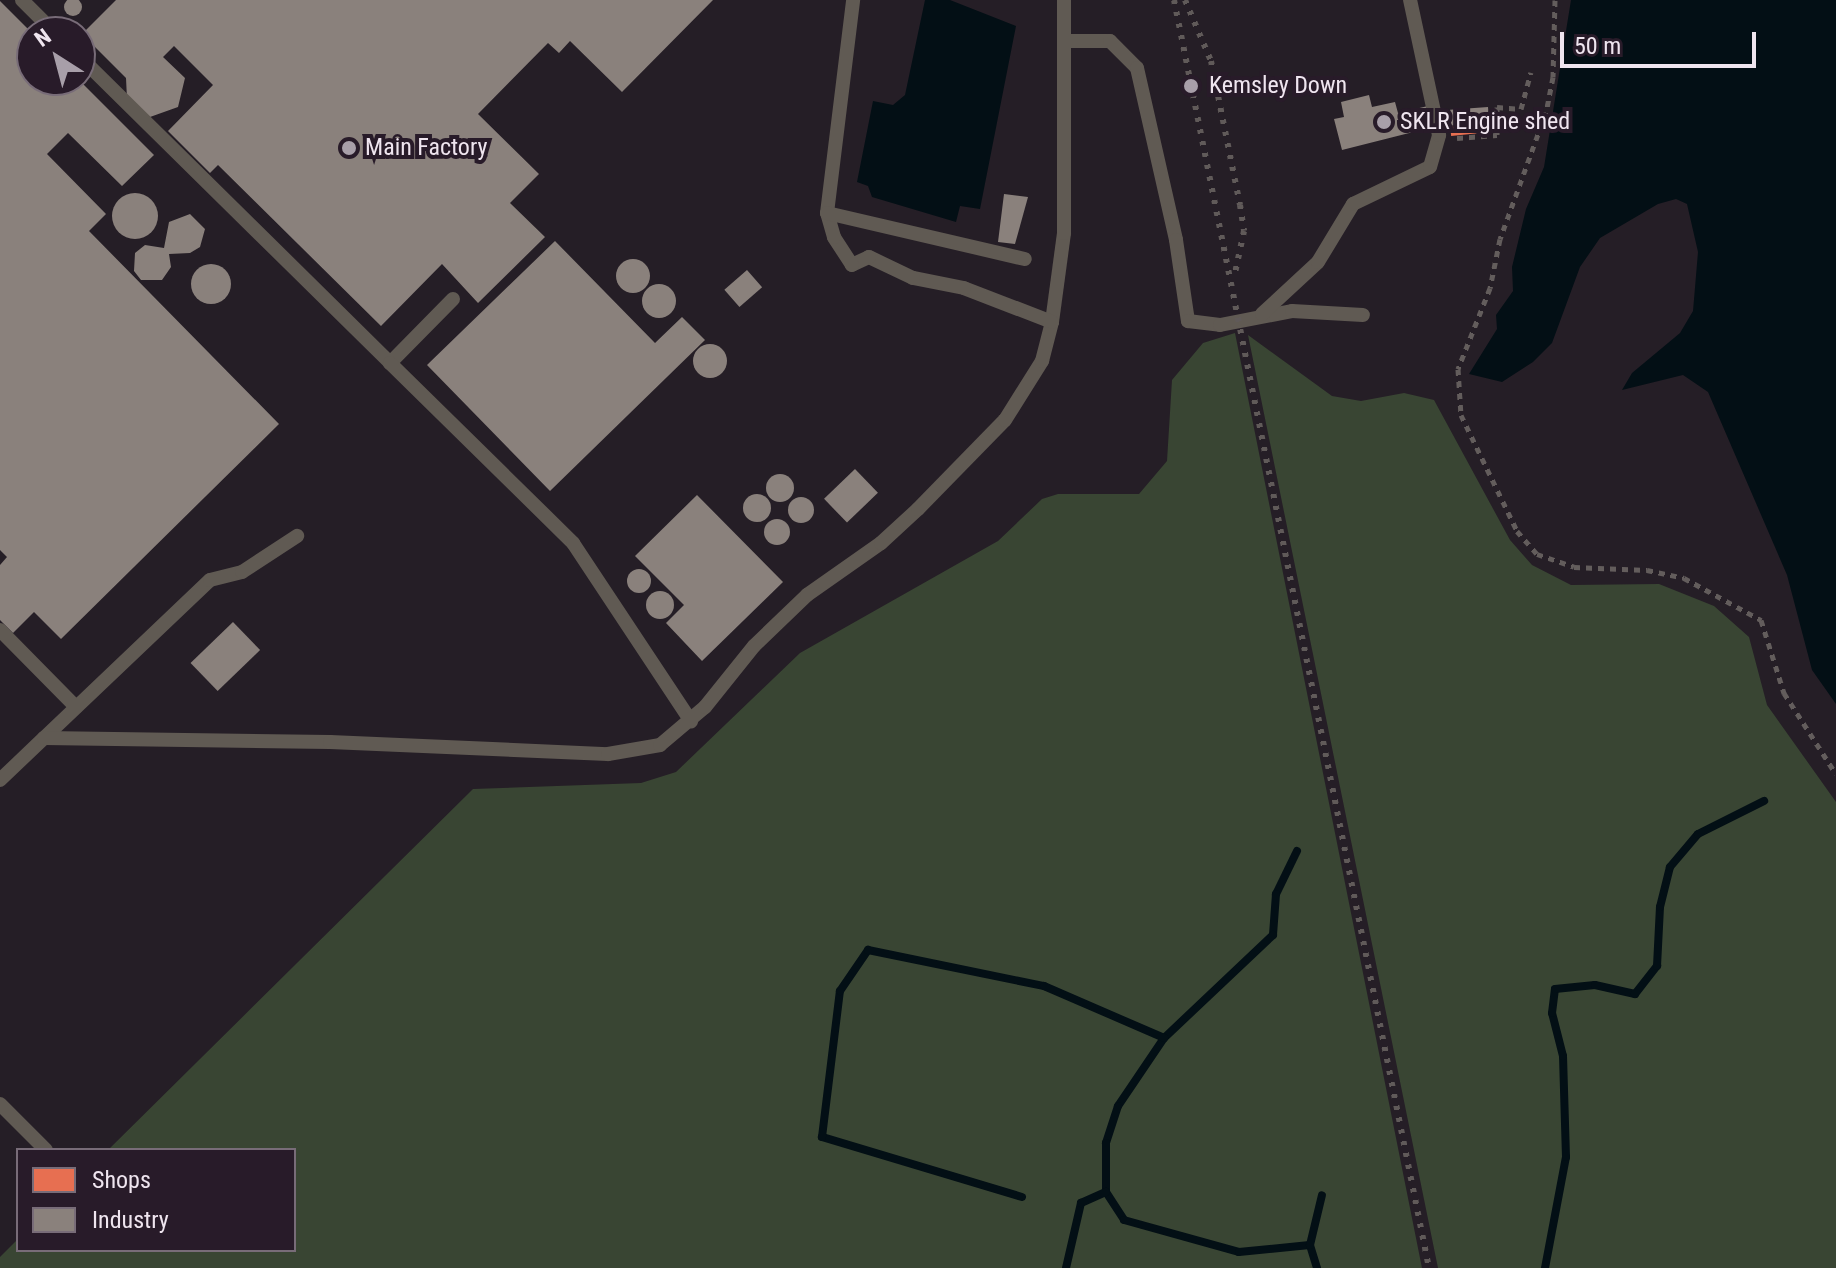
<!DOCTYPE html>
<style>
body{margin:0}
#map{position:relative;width:1836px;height:1268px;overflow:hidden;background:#251e26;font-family:"Roboto Condensed",sans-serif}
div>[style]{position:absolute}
.green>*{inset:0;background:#394533}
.water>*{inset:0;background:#030f15}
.shops>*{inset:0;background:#e76f51;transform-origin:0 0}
.industry>*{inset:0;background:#8a817c;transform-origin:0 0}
.round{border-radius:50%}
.stream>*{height:8px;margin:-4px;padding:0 4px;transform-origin:4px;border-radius:4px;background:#030f15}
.path>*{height:5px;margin-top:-2.5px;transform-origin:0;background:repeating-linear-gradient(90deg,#635d5c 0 6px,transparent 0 12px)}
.lane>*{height:14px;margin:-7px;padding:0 7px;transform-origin:7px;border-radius:7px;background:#605a53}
.rail>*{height:6px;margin-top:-3px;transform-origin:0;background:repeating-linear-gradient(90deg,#605a59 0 4px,transparent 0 12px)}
.dots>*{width:22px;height:22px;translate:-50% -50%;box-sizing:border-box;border:4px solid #281b29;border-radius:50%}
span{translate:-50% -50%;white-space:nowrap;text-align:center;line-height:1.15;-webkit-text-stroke:8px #281b29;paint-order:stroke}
.poi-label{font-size:24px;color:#efe5ef}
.left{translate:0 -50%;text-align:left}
.legend{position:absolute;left:16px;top:1148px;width:280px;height:104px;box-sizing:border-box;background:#281b29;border:2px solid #786c78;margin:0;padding:10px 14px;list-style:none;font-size:24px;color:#efe5ef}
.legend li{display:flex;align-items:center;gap:16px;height:40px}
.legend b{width:40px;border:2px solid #786c78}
.north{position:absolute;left:16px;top:16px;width:80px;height:80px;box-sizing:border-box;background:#281b29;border:2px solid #786c78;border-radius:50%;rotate:324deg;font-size:22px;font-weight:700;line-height:32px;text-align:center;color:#efe5ef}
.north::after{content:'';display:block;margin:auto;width:28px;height:36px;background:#a89fa9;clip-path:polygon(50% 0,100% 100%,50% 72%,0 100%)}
.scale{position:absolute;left:1560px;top:32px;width:196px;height:36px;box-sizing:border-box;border:4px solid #efe5ef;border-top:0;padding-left:10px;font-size:24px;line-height:28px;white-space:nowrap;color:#efe5ef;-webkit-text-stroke:6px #281b29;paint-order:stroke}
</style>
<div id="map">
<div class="green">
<i style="clip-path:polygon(1235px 333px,1422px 1268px,0 1268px,0 1257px,18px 1239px,18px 1250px,294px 1250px,294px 1150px,108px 1150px,473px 789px,641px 783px,676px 772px,800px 653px,998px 541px,1042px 499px,1058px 494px,1139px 494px,1167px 461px,1172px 380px,1203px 343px)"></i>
<i style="clip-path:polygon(1248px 335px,1332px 396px,1361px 401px,1404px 393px,1434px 400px,1510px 540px,1532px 565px,1571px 585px,1659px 584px,1714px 606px,1749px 637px,1767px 705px,1836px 802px,1836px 1268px,1438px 1268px)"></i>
</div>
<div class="water">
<i style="clip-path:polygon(925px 0,950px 0,1016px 26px,980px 209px,960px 206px,956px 222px,872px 197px,868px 186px,857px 182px,873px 101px,893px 105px,905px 95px)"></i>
<i style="clip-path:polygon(1571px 0,1836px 0,1836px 704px,1812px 670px,1787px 575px,1708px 392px,1683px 375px,1622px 390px,1632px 373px,1680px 333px,1693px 311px,1698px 252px,1687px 204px,1676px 199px,1658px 204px,1600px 238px,1580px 267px,1552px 343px,1533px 362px,1502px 382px,1469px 374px,1497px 329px,1496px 315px,1513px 291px,1512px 267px,1526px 209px,1544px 167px)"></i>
</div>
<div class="shops">
<i style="left:1489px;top:123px;width:9px;height:39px;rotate:84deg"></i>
</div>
<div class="industry">
<i class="round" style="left:64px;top:-2px;width:18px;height:18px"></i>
<i style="clip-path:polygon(116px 0,713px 0,622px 92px,570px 41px,559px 53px,548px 43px,478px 114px,539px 174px,510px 203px,545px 237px,478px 303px,442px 264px,381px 326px,218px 165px,210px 173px,168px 131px,213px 85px,174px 46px,163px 57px,185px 78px,178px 107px,150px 117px,127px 99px,126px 78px,82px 34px)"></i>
<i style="clip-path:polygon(0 1px,32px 33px,32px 80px,79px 80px,154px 155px,122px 186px,68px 133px,47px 154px,106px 214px,89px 231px,279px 424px,61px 639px,34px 612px,13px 633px,0 620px,0 565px,7px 557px,0 550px)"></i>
<i style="clip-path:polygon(1369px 95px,1372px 107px,1395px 102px,1398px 113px,1428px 106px,1433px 127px,1342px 150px,1334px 119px,1344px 117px,1341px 102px)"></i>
<i style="left:1488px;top:107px;width:16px;height:38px;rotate:86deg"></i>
<i class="round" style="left:112px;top:193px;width:46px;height:46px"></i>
<i style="clip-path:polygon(1004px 194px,1028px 197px,1015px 244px,998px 242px)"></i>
<i style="clip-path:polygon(190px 214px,205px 229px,200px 247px,190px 253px,169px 254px,171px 267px,162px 280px,141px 280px,134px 271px,135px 253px,145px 245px,164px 248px,169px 222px)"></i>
<i style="clip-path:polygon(555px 241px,655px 343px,682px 317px,705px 340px,550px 491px,427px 365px)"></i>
<i class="round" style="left:616px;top:259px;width:34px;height:34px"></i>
<i class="round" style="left:191px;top:264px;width:40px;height:40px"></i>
<i style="left:747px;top:270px;width:23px;height:30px;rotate:49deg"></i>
<i class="round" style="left:642px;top:284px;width:34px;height:34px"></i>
<i class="round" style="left:693px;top:344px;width:34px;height:34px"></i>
<i style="left:855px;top:469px;width:33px;height:43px;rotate:46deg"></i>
<i class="round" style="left:766px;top:474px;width:28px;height:28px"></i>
<i class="round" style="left:743px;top:494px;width:28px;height:28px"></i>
<i style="clip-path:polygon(697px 495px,783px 582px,702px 661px,666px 623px,684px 605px,635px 556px)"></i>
<i class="round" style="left:788px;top:497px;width:26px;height:26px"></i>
<i class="round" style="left:764px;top:519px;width:26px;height:26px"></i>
<i class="round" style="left:627px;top:569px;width:24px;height:24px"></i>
<i class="round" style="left:646px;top:591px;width:28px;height:28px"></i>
<i style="left:233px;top:622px;width:39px;height:59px;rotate:46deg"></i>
</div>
<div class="stream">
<i style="left:1297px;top:851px;width:48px;rotate:116deg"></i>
<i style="left:1276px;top:894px;width:41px;rotate:94.2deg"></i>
<i style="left:1273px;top:935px;width:150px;rotate:136.6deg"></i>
<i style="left:1164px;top:1038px;width:82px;rotate:124.1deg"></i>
<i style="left:1118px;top:1106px;width:39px;rotate:108deg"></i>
<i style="left:1106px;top:1143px;width:49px;rotate:90deg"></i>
<i style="left:1106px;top:1192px;width:33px;rotate:57deg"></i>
<i style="left:1124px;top:1220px;width:119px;rotate:15.5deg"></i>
<i style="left:1239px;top:1252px;width:71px;rotate:-5.6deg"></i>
<i style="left:1022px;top:1197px;width:209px;rotate:-163.3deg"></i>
<i style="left:822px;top:1137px;width:147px;rotate:-83deg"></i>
<i style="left:840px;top:991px;width:50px;rotate:-55.7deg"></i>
<i style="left:868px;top:950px;width:180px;rotate:11.6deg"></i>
<i style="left:1044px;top:986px;width:131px;rotate:23.4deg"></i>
<i style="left:1066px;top:1268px;width:67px;rotate:-77deg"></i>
<i style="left:1081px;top:1203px;width:27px;rotate:-24deg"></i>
<i style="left:1317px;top:1268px;width:24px;rotate:-107deg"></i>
<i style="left:1310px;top:1245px;width:51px;rotate:-76.5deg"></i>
<i style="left:1545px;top:1268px;width:113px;rotate:-79.3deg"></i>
<i style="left:1566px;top:1157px;width:101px;rotate:-91.7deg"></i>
<i style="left:1563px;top:1056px;width:44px;rotate:-104.3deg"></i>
<i style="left:1552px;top:1013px;width:24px;rotate:-83deg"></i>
<i style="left:1555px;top:989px;width:40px;rotate:-5.7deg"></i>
<i style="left:1595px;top:985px;width:41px;rotate:12.7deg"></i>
<i style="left:1635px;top:994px;width:36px;rotate:-52deg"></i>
<i style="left:1657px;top:966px;width:59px;rotate:-87.1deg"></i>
<i style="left:1660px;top:907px;width:41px;rotate:-76deg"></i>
<i style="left:1670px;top:867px;width:43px;rotate:-49.7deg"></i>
<i style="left:1698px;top:834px;width:74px;rotate:-26.6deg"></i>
</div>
<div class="path">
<i style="left:1555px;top:0;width:77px;rotate:91.5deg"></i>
<i style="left:1553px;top:77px;width:36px;rotate:101deg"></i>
<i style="left:1546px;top:112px;width:135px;rotate:109.9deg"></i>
<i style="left:1500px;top:239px;width:50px;rotate:101.5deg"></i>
<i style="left:1490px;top:288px;width:87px;rotate:111.6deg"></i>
<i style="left:1458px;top:369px;width:46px;rotate:86.3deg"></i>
<i style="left:1461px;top:415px;width:129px;rotate:64.2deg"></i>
<i style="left:1517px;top:531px;width:30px;rotate:49deg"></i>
<i style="left:1537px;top:554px;width:39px;rotate:19deg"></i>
<i style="left:1574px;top:567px;width:73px;rotate:2.4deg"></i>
<i style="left:1647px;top:570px;width:38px;rotate:12deg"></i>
<i style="left:1684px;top:578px;width:88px;rotate:28.6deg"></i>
<i style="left:1761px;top:620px;width:77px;rotate:72.5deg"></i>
<i style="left:1784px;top:693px;width:96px;rotate:57.3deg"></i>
<i style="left:1457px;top:138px;width:40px;rotate:-4.3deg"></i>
<i style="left:1497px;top:135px;width:28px;rotate:-90deg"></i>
<i style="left:1497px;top:107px;width:24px;rotate:5deg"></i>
<i style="left:1521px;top:109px;width:38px;rotate:-75deg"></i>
</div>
<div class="lane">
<i style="left:22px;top:0;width:45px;rotate:45deg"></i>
<i style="left:1065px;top:41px;width:45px"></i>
<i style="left:1110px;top:41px;width:38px;rotate:45deg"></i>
<i style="left:1137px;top:68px;width:176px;rotate:77.2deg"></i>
<i style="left:1176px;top:240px;width:82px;rotate:81.6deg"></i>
<i style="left:1188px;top:321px;width:32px;rotate:7deg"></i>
<i style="left:1220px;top:325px;width:73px;rotate:-11deg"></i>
<i style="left:1292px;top:311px;width:71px;rotate:3.2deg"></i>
<i style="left:80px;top:57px;width:436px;rotate:44.6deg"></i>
<i style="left:827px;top:213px;width:215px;rotate:-83deg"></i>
<i style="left:453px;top:299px;width:90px;rotate:134.5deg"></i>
<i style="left:390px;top:363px;width:257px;rotate:44.5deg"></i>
<i style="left:573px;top:543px;width:214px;rotate:56.5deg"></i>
<i style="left:1262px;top:314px;width:76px;rotate:-42.9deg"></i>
<i style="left:1318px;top:262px;width:68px;rotate:-58.9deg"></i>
<i style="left:1353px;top:204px;width:85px;rotate:-25.7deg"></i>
<i style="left:1430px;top:167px;width:33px;rotate:-74deg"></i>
<i style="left:1439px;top:135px;width:138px;rotate:-102.1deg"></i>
<i style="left:1052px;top:322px;width:90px;rotate:-82.3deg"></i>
<i style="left:1064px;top:233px;width:233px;rotate:-90deg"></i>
<i style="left:0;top:630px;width:108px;rotate:45.4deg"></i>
<i style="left:44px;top:738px;width:229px;rotate:-43.6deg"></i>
<i style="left:210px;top:580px;width:33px;rotate:-14deg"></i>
<i style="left:242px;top:572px;width:66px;rotate:-33.2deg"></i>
<i style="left:0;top:780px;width:61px;rotate:-43.7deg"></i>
<i style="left:44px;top:738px;width:286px;rotate:0.8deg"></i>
<i style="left:330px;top:742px;width:278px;rotate:2.5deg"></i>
<i style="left:608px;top:754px;width:53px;rotate:-9.8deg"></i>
<i style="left:660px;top:745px;width:59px;rotate:-40.2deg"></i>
<i style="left:705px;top:707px;width:78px;rotate:-51.2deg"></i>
<i style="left:754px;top:646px;width:74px;rotate:-43.9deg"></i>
<i style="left:807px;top:595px;width:90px;rotate:-35.1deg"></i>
<i style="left:881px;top:543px;width:50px;rotate:-42.6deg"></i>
<i style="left:918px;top:509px;width:124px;rotate:-45.7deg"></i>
<i style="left:1005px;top:420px;width:70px;rotate:-57.9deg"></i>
<i style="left:1042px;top:361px;width:40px;rotate:-75.6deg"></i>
<i style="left:1052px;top:322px;width:94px;rotate:-158.9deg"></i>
<i style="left:964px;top:288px;width:52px;rotate:-168.9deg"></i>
<i style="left:913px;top:278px;width:49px;rotate:-154.5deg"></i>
<i style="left:869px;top:257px;width:19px;rotate:155deg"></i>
<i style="left:852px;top:265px;width:33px;rotate:-123deg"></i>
<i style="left:834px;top:237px;width:25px;rotate:-106deg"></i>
<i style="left:827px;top:213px;width:203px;rotate:13.1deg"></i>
<i style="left:0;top:1104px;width:65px;rotate:45deg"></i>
</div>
<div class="rail">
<i style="left:1174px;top:0;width:1293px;rotate:78.63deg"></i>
<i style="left:1185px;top:0;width:66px;rotate:66.9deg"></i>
<i style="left:1211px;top:61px;width:147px;rotate:78.6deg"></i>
<i style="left:1240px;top:205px;width:26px;rotate:81deg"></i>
<i style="left:1244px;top:231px;width:43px;rotate:102.1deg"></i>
</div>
<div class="dots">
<i style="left:1191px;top:86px;background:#a89fa9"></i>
<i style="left:1384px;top:122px;background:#a89fa9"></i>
<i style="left:349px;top:148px;background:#a89fa9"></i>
</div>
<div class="poi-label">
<span class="left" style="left:1209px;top:86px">Kemsley Down</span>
<span class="left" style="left:1400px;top:122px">SKLR Engine shed</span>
<span class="left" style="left:365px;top:148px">Main Factory</span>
</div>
<ul class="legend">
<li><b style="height:22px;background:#e76f51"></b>Shops</li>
<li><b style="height:22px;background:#8a817c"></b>Industry</li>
</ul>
<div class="north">N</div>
<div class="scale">50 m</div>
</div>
